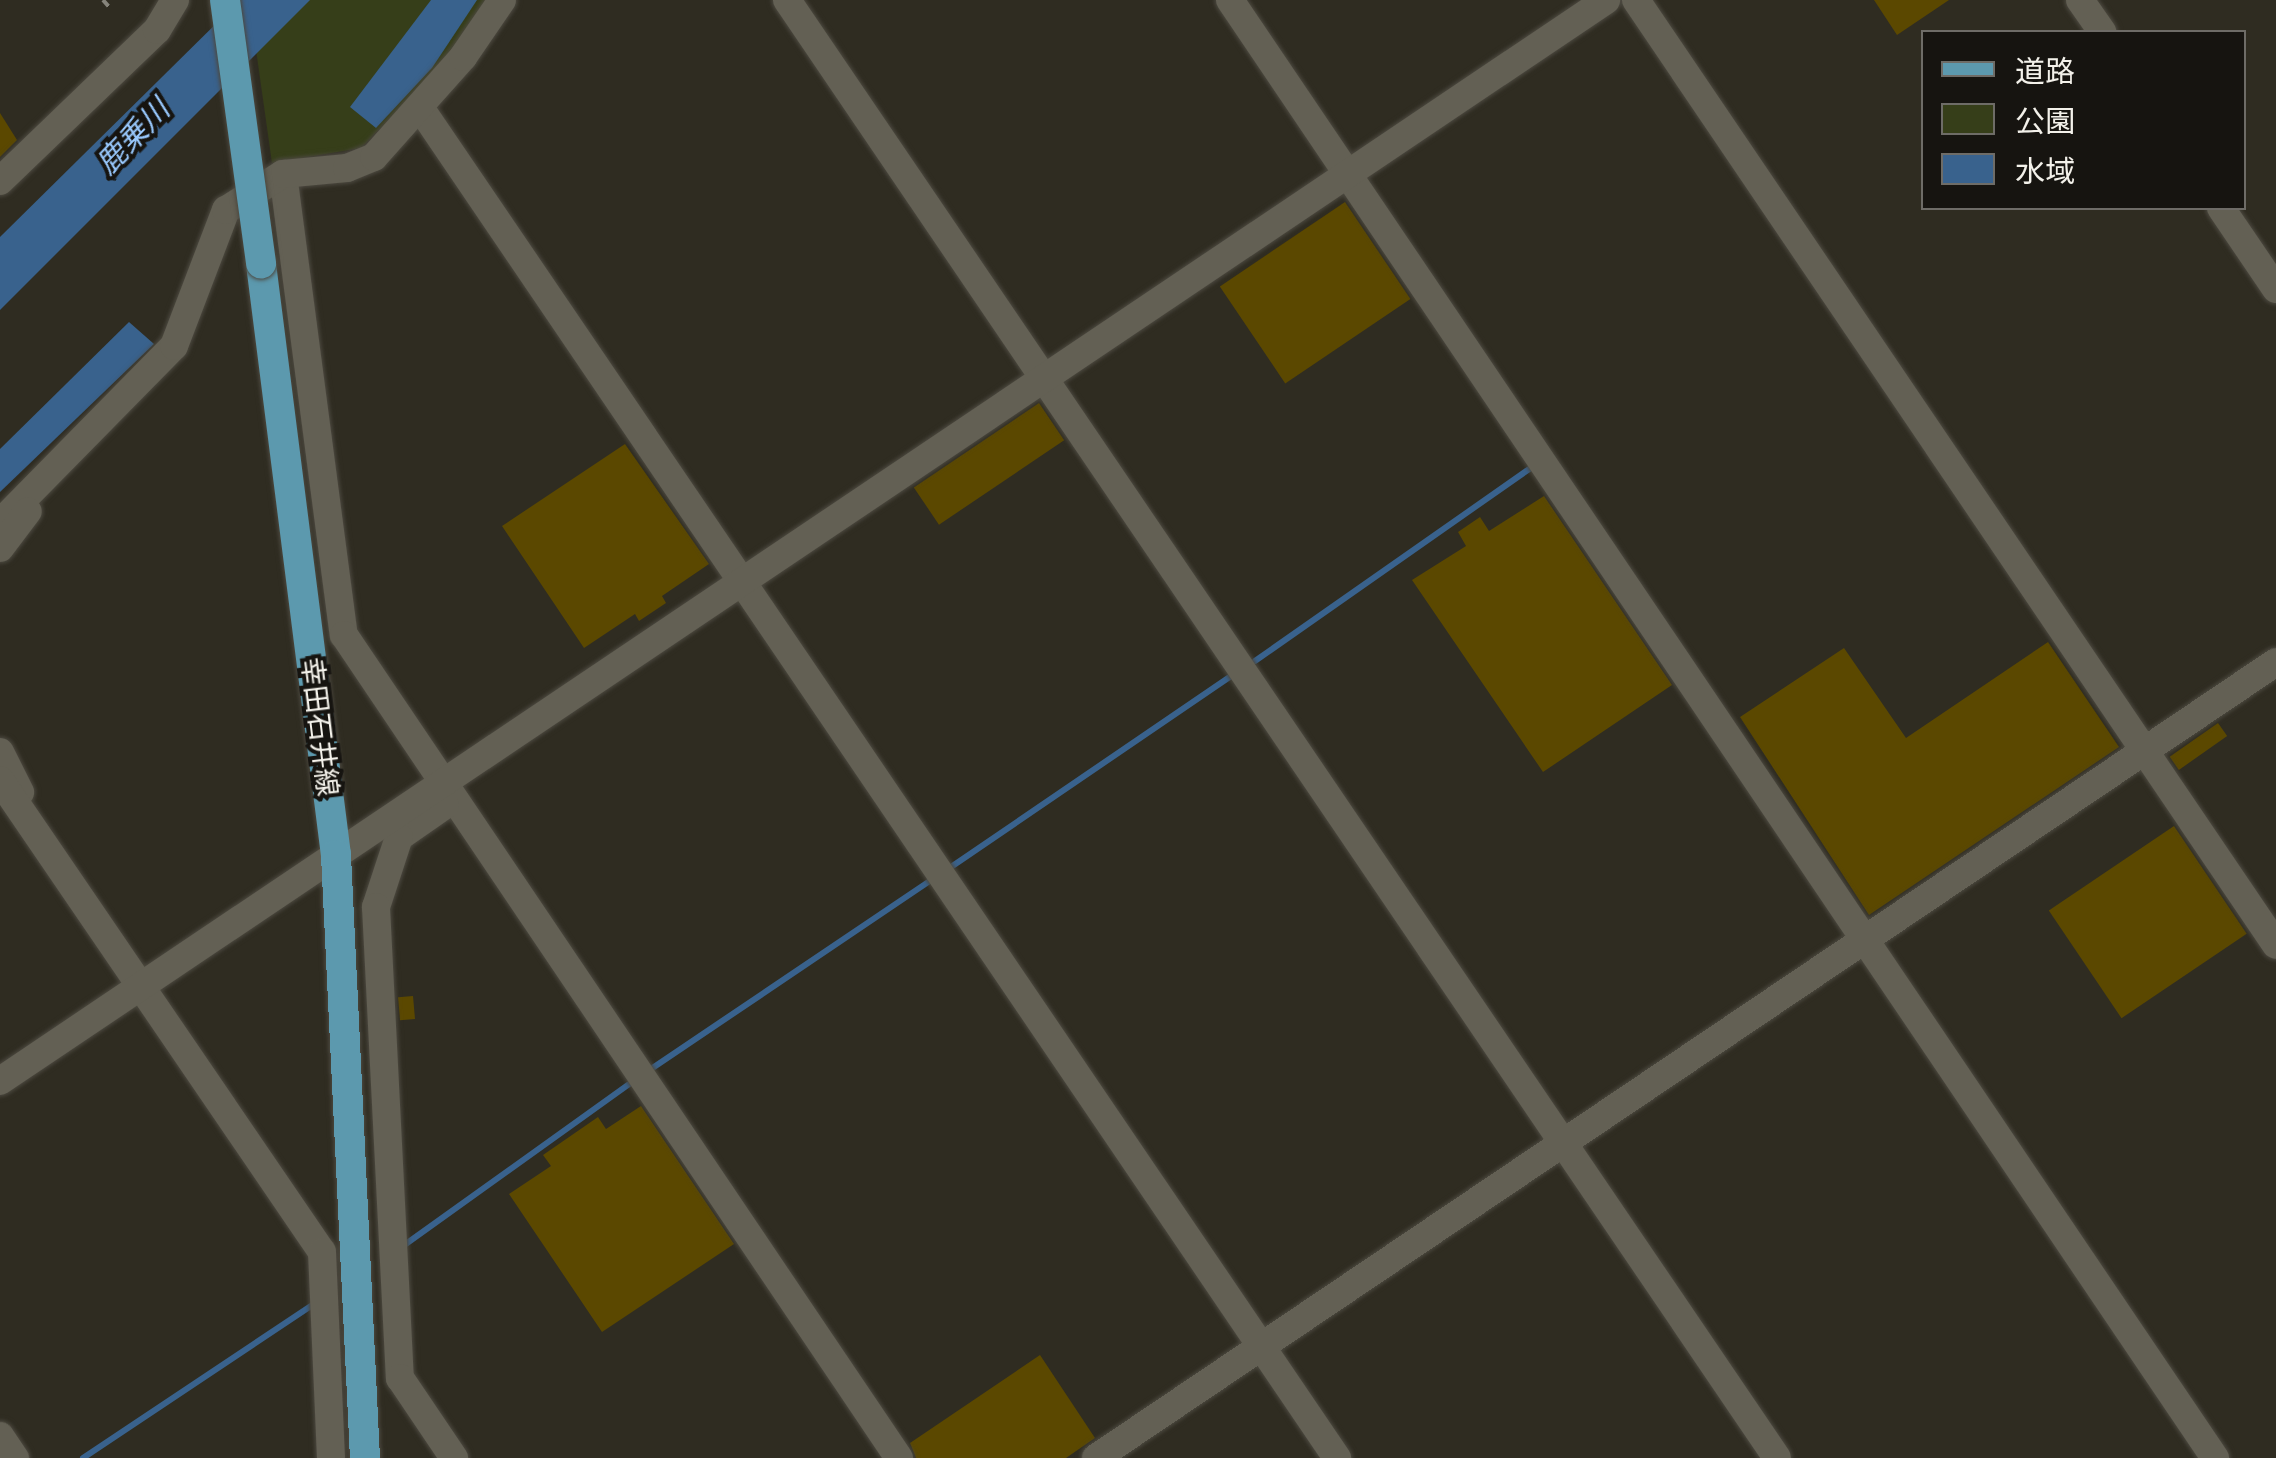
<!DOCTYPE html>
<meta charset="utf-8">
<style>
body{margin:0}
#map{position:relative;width:2276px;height:1458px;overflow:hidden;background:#2f2c21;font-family:Figtree,"Noto Sans JP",sans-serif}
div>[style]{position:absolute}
.green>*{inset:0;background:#363e19}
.water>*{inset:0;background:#39628d}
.stream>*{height:6px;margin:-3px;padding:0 3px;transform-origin:3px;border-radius:3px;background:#39628d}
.building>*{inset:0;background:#5b4800;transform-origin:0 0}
.path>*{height:4px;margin-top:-2px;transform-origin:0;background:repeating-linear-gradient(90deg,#86847b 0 8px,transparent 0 13px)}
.roads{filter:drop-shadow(0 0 2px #4c4940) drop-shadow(0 0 2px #4c4940)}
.minor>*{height:28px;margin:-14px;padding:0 14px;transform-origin:14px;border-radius:14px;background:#636054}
.major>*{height:30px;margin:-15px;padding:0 15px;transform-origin:15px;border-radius:15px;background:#5c99ae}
.bridges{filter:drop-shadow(0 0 2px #4c4940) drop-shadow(0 0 2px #4c4940)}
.major-bridge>*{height:30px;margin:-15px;padding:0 15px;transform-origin:15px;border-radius:15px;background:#5c99ae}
span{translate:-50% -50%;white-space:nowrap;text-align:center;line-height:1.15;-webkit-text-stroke:8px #161410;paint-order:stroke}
.street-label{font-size:28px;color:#f3f1ea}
.water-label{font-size:30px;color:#99c9fe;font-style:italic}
.legend{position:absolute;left:1921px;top:30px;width:325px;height:180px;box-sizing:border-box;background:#161410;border:2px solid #6e6c67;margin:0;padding:12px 18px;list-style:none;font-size:30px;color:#f3f1ea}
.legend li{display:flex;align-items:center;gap:20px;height:50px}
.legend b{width:50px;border:2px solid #6e6c67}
</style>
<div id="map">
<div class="green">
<i style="clip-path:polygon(249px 0,489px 0,457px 49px,361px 148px,272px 163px)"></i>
</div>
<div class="water">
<i style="clip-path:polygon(240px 0,310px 0,0 310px,0 237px)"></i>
<i style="clip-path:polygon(431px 0,477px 0,432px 68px,376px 128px,350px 107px)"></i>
<i style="clip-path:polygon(129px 322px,154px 344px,0 492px,0 449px)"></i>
</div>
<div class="stream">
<i style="left:1255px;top:661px;width:337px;rotate:-35deg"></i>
<i style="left:951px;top:867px;width:339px;rotate:-34.3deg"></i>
<i style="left:651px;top:1069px;width:340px;rotate:-34deg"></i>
<i style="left:403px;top:1246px;width:278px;rotate:-35.6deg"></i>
<i style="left:83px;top:1458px;width:278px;rotate:-33.7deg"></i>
</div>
<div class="building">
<i style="clip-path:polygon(1874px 0,1949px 0,1897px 35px)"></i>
<i style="clip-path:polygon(0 113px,17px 140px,0 157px)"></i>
<i style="left:1345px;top:202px;width:117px;height:151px;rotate:56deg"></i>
<i style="left:1039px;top:403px;width:45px;height:151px;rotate:56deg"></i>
<i style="clip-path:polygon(625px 444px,709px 564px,662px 596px,666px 603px,639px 621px,635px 614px,584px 648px,502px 526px)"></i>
<i style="clip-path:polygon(1544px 496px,1672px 685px,1543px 772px,1412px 580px,1466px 546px,1458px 532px,1480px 517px,1489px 531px)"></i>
<i style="clip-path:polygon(2048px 642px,2119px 747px,1869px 915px,1740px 717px,1844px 648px,1906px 738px)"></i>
<i style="left:2218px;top:723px;width:16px;height:59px;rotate:55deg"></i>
<i style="left:2174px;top:826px;width:130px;height:151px;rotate:56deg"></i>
<i style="left:413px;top:996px;width:23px;height:15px;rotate:85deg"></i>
<i style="clip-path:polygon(641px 1106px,734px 1244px,602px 1332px,509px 1194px,551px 1166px,543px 1155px,598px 1117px,606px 1129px)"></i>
<i style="clip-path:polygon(1040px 1355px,1095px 1438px,1066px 1458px,916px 1458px,910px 1443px)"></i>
</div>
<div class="path">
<i style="left:103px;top:0;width:11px;rotate:49deg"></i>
</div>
<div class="roads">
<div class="minor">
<i style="left:787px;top:0;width:1762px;rotate:55.82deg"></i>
<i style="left:1230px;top:0;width:1760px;rotate:55.96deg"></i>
<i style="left:1636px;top:0;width:1141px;rotate:55.89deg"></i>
<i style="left:2080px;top:0;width:39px;rotate:55deg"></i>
<i style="left:421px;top:109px;width:1631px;rotate:55.82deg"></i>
<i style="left:283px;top:174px;width:465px;rotate:82.5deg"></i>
<i style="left:344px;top:635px;width:993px;rotate:56.01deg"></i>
<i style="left:0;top:181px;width:218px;rotate:-43.9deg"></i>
<i style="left:157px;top:30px;width:35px;rotate:-59deg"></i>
<i style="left:2221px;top:208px;width:98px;rotate:55.8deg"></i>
<i style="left:0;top:523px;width:248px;rotate:-45.5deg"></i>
<i style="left:174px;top:346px;width:146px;rotate:-69.1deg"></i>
<i style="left:226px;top:210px;width:67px;rotate:-32.3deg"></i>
<i style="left:283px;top:174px;width:64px;rotate:-5.4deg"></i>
<i style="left:347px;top:168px;width:29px;rotate:-22deg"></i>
<i style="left:374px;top:157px;width:134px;rotate:-48.3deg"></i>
<i style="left:463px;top:57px;width:69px;rotate:-55.6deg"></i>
<i style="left:0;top:548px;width:46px;rotate:-52.9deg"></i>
<i style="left:0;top:752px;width:45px;rotate:63.4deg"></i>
<i style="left:0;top:780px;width:571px;rotate:55.7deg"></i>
<i style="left:322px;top:1252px;width:206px;rotate:87.5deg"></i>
<i style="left:445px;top:805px;width:56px;rotate:145.2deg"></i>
<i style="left:399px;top:837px;width:74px;rotate:108.2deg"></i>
<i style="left:376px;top:907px;width:472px;rotate:87.1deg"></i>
<i style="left:400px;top:1378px;width:97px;rotate:56deg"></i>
<i style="left:0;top:1081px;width:1936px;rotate:-33.94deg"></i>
<i style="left:0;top:1436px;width:27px;rotate:56deg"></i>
<i style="left:1096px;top:1458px;width:1423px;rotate:-34deg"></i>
</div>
<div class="major">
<i style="left:261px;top:264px;width:596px;rotate:82.77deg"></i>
<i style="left:336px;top:855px;width:604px;rotate:87.25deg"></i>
</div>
</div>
<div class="bridges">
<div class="major-bridge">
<i style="left:225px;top:0;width:266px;rotate:82.2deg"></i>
</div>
</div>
<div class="street-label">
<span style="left:320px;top:727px;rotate:83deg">幸田石井線</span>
</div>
<div class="water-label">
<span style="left:133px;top:137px;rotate:-46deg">鹿乗川</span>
</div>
<ul class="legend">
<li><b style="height:12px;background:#5c99ae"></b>道路</li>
<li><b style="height:28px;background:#363e19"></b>公園</li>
<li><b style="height:28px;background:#39628d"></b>水域</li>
</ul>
</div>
